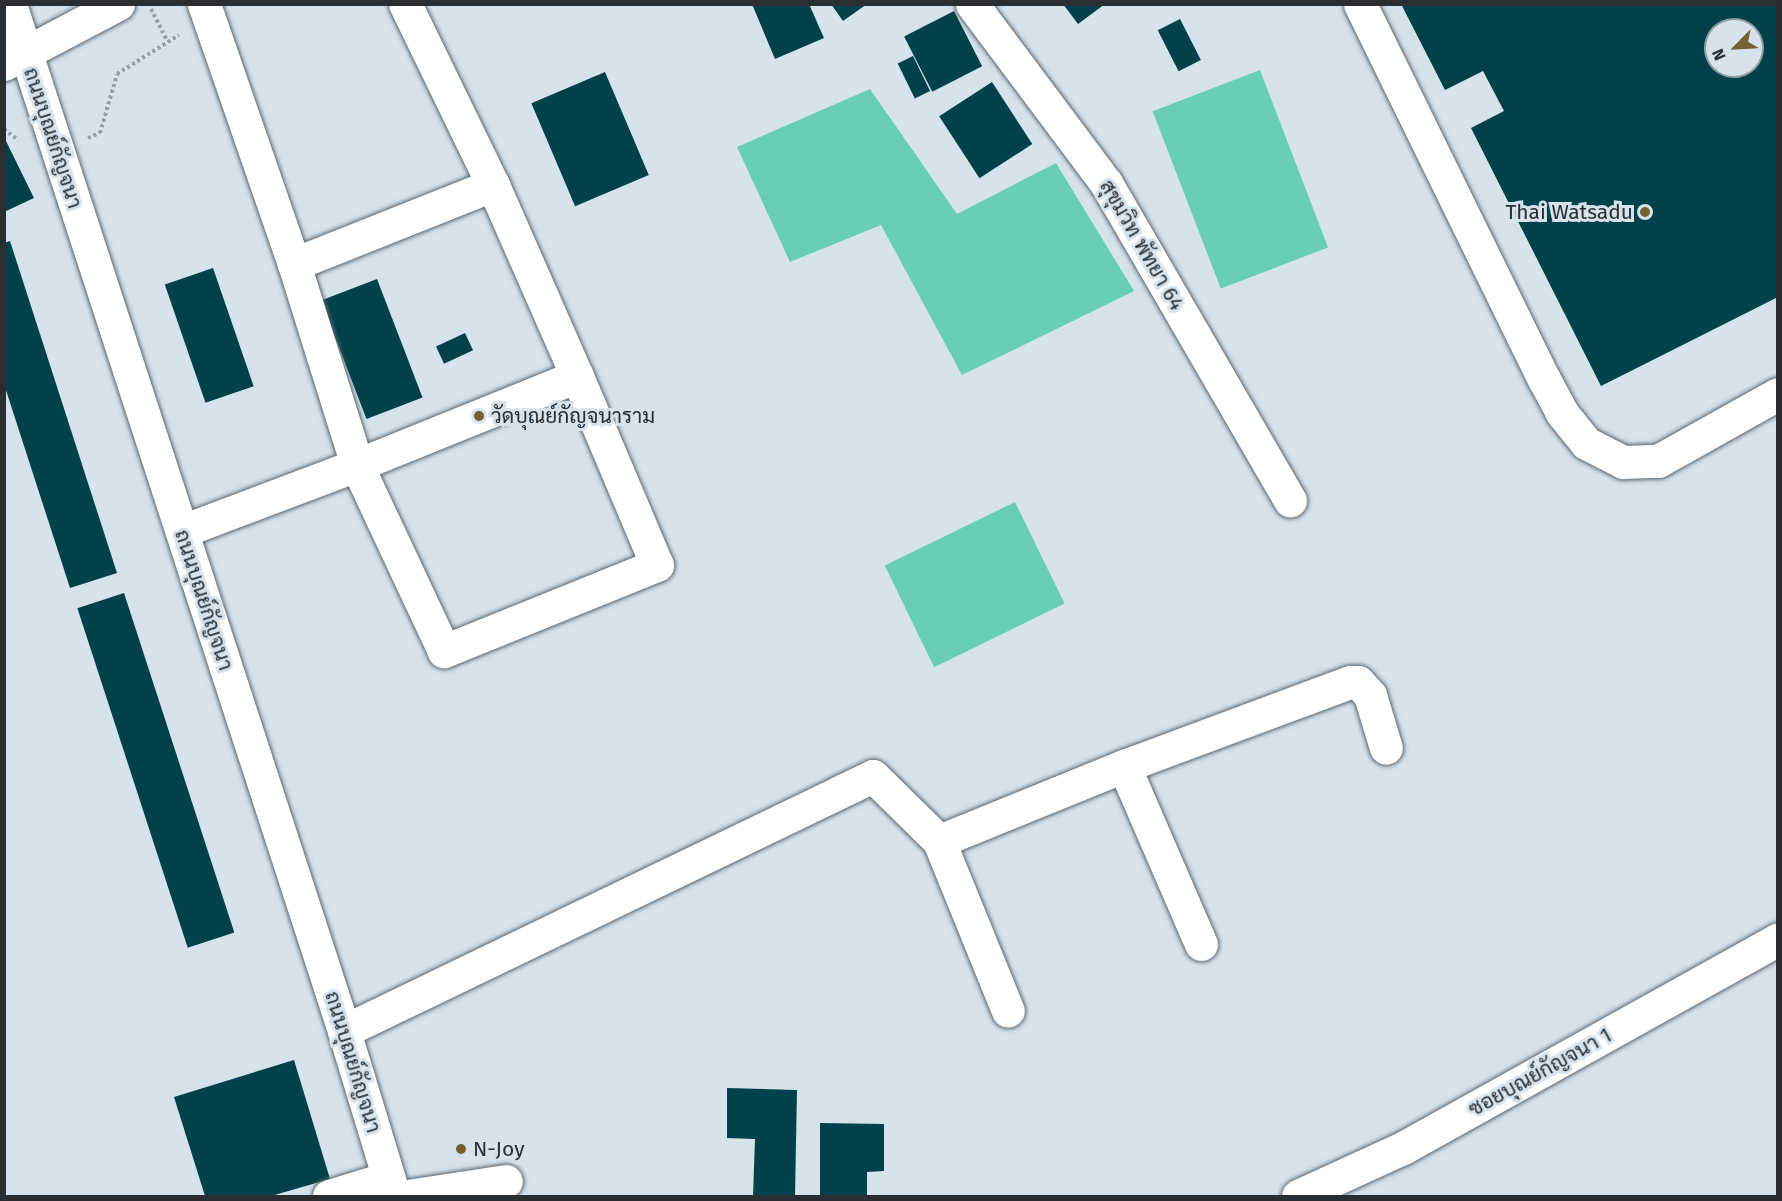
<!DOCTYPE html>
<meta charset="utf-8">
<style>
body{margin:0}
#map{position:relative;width:1782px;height:1201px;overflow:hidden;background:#d6e3ed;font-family:"Fira Sans",Sarabun,sans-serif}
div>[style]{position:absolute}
.water>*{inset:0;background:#68ceba;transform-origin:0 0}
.building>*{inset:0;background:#00414a;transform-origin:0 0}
.path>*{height:4px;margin-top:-2px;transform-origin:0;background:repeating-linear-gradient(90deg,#959fa6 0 3px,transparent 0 6px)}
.roads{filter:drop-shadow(0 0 2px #5b6770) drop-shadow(0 0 2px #5b6770)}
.minor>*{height:33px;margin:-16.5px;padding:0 16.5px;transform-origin:16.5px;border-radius:16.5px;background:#fff}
.highway>*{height:33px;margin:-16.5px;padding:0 16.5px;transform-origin:16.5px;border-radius:16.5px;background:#fff}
.dots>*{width:16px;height:16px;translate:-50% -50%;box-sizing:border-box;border:3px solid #d6e3ed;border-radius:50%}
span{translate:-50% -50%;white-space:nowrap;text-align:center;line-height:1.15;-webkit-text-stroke:6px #d6e3ed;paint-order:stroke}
.street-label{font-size:21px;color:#292e32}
.poi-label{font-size:21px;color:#292e32}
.right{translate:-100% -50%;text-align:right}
.left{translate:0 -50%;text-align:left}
.frame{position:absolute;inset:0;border:6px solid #292e32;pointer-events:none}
.north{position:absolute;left:1704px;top:18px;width:60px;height:60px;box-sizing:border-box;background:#d6e3ed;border:2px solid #919ba2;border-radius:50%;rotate:246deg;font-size:16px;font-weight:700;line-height:24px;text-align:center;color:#292e32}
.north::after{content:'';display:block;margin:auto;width:21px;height:27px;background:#746230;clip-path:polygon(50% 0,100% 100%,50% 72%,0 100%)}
</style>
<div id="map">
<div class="water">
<i style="left:1260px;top:70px;width:190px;height:115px;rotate:69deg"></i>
<i style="clip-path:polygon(870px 89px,957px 214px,1056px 163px,1134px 291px,962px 375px,881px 225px,790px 262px,737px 147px)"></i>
<i style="left:1015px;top:502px;width:113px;height:145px;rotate:64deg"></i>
</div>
<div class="building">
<i style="clip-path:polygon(752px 4px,809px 4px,824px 38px,775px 59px)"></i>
<i style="clip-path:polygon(831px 4px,867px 4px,843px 21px)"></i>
<i style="clip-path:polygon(1063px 4px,1105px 4px,1078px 24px)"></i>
<i style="clip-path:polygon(evenodd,1401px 4px,1778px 4px,1778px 297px,1601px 386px,1471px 128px,1504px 111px,1483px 71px,1445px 90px,1401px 4px,1716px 30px,1752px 30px,1752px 66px,1716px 66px,1716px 30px)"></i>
<i style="left:954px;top:11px;width:62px;height:56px;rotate:63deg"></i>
<i style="left:1180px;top:19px;width:46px;height:25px;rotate:63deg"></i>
<i style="left:913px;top:56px;width:39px;height:17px;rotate:64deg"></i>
<i style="left:605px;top:72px;width:112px;height:80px;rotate:67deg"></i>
<i style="left:992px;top:82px;width:74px;height:63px;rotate:57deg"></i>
<i style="clip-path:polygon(4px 137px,34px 198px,4px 212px)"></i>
<i style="clip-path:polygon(10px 241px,117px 573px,70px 588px,4px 384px,4px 243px)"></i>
<i style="left:213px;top:268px;width:125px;height:51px;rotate:71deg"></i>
<i style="left:377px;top:279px;width:127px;height:60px;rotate:69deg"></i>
<i style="left:465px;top:333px;width:19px;height:32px;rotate:65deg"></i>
<i style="left:124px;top:593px;width:357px;height:49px;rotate:72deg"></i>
<i style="clip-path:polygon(294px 1060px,330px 1179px,271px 1196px,205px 1196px,174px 1097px)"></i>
<i style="clip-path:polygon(727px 1088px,797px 1090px,795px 1196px,753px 1196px,755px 1139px,727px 1138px)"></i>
<i style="clip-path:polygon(820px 1123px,884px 1124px,884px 1171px,867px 1172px,867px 1196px,820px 1196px)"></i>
</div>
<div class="path">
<i style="left:151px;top:9px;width:36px;rotate:63deg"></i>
<i style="left:4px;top:129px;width:18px;rotate:38deg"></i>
<i style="left:88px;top:138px;width:13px;rotate:-23deg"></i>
<i style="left:100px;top:133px;width:61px;rotate:-73.9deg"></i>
<i style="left:117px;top:74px;width:73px;rotate:-32.2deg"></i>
</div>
<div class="roads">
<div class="minor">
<i style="left:10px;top:4px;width:1080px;rotate:71.98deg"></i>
<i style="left:344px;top:1031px;width:172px;rotate:73.1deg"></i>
<i style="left:972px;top:4px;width:224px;rotate:53.2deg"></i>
<i style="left:1106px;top:183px;width:367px;rotate:59.9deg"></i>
<i style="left:1360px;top:4px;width:418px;rotate:63.9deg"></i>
<i style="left:1544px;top:379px;width:38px;rotate:62deg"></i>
<i style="left:1562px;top:413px;width:38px;rotate:51deg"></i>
<i style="left:1586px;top:443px;width:42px;rotate:27.2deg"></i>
<i style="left:1623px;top:462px;width:35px;rotate:-2deg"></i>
<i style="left:1658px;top:461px;width:137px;rotate:-29.2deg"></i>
<i style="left:493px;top:185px;width:209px;rotate:66.3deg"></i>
<i style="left:577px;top:376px;width:205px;rotate:67.1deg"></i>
<i style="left:657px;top:565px;width:230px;rotate:158deg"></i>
<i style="left:444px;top:651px;width:205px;rotate:-115.1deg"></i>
<i style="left:357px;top:465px;width:237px;rotate:-22deg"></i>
<i style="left:294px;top:264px;width:214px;rotate:-21.7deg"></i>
<i style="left:493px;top:185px;width:201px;rotate:-115.9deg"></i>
<i style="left:182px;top:531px;width:187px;rotate:-20.7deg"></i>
<i style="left:357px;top:465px;width:211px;rotate:-107.4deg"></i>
<i style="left:294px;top:264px;width:275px;rotate:-109.1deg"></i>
<i style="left:1124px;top:766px;width:194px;rotate:66.6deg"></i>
<i style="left:939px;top:841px;width:183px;rotate:67.9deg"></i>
<i style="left:344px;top:1031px;width:587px;rotate:-25.74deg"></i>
<i style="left:873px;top:776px;width:93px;rotate:44.6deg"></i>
<i style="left:939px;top:841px;width:200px;rotate:-22.1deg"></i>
<i style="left:1124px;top:766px;width:241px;rotate:-20.4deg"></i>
<i style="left:1350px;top:682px;width:8px"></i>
<i style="left:1358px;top:682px;width:18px;rotate:47deg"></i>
<i style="left:1370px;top:695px;width:55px;rotate:73.2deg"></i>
<i style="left:329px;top:1196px;width:62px;rotate:-17deg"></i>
<i style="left:407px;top:1196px;width:100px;rotate:-8.6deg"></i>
<i style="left:1298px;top:1196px;width:115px;rotate:-24.6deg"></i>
<i style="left:1403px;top:1148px;width:429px;rotate:-29.1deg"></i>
</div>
<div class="highway">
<i style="left:4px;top:64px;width:129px;rotate:-27.8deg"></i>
</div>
</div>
<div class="dots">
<i style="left:1645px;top:212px;background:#746230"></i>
<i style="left:479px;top:416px;background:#746230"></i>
<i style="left:461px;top:1149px;background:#746230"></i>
</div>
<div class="street-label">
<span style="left:53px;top:138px;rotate:72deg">ถนนบุณย์กัญจนา</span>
<span style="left:1142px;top:245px;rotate:60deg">สุขุมวิท พัทยา 64</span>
<span style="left:204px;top:600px;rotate:72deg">ถนนบุณย์กัญจนา</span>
<span style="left:353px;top:1062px;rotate:73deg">ถนนบุณย์กัญจนา</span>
<span style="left:1540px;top:1072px;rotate:-29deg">ซอยบุณย์กัญจนา 1</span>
</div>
<div class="poi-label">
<span class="right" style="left:1633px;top:212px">Thai Watsadu</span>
<span class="left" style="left:491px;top:416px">วัดบุณย์กัญจนาราม</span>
<span class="left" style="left:473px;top:1149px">N-Joy</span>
</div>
<div class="frame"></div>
<div class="north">N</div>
</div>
